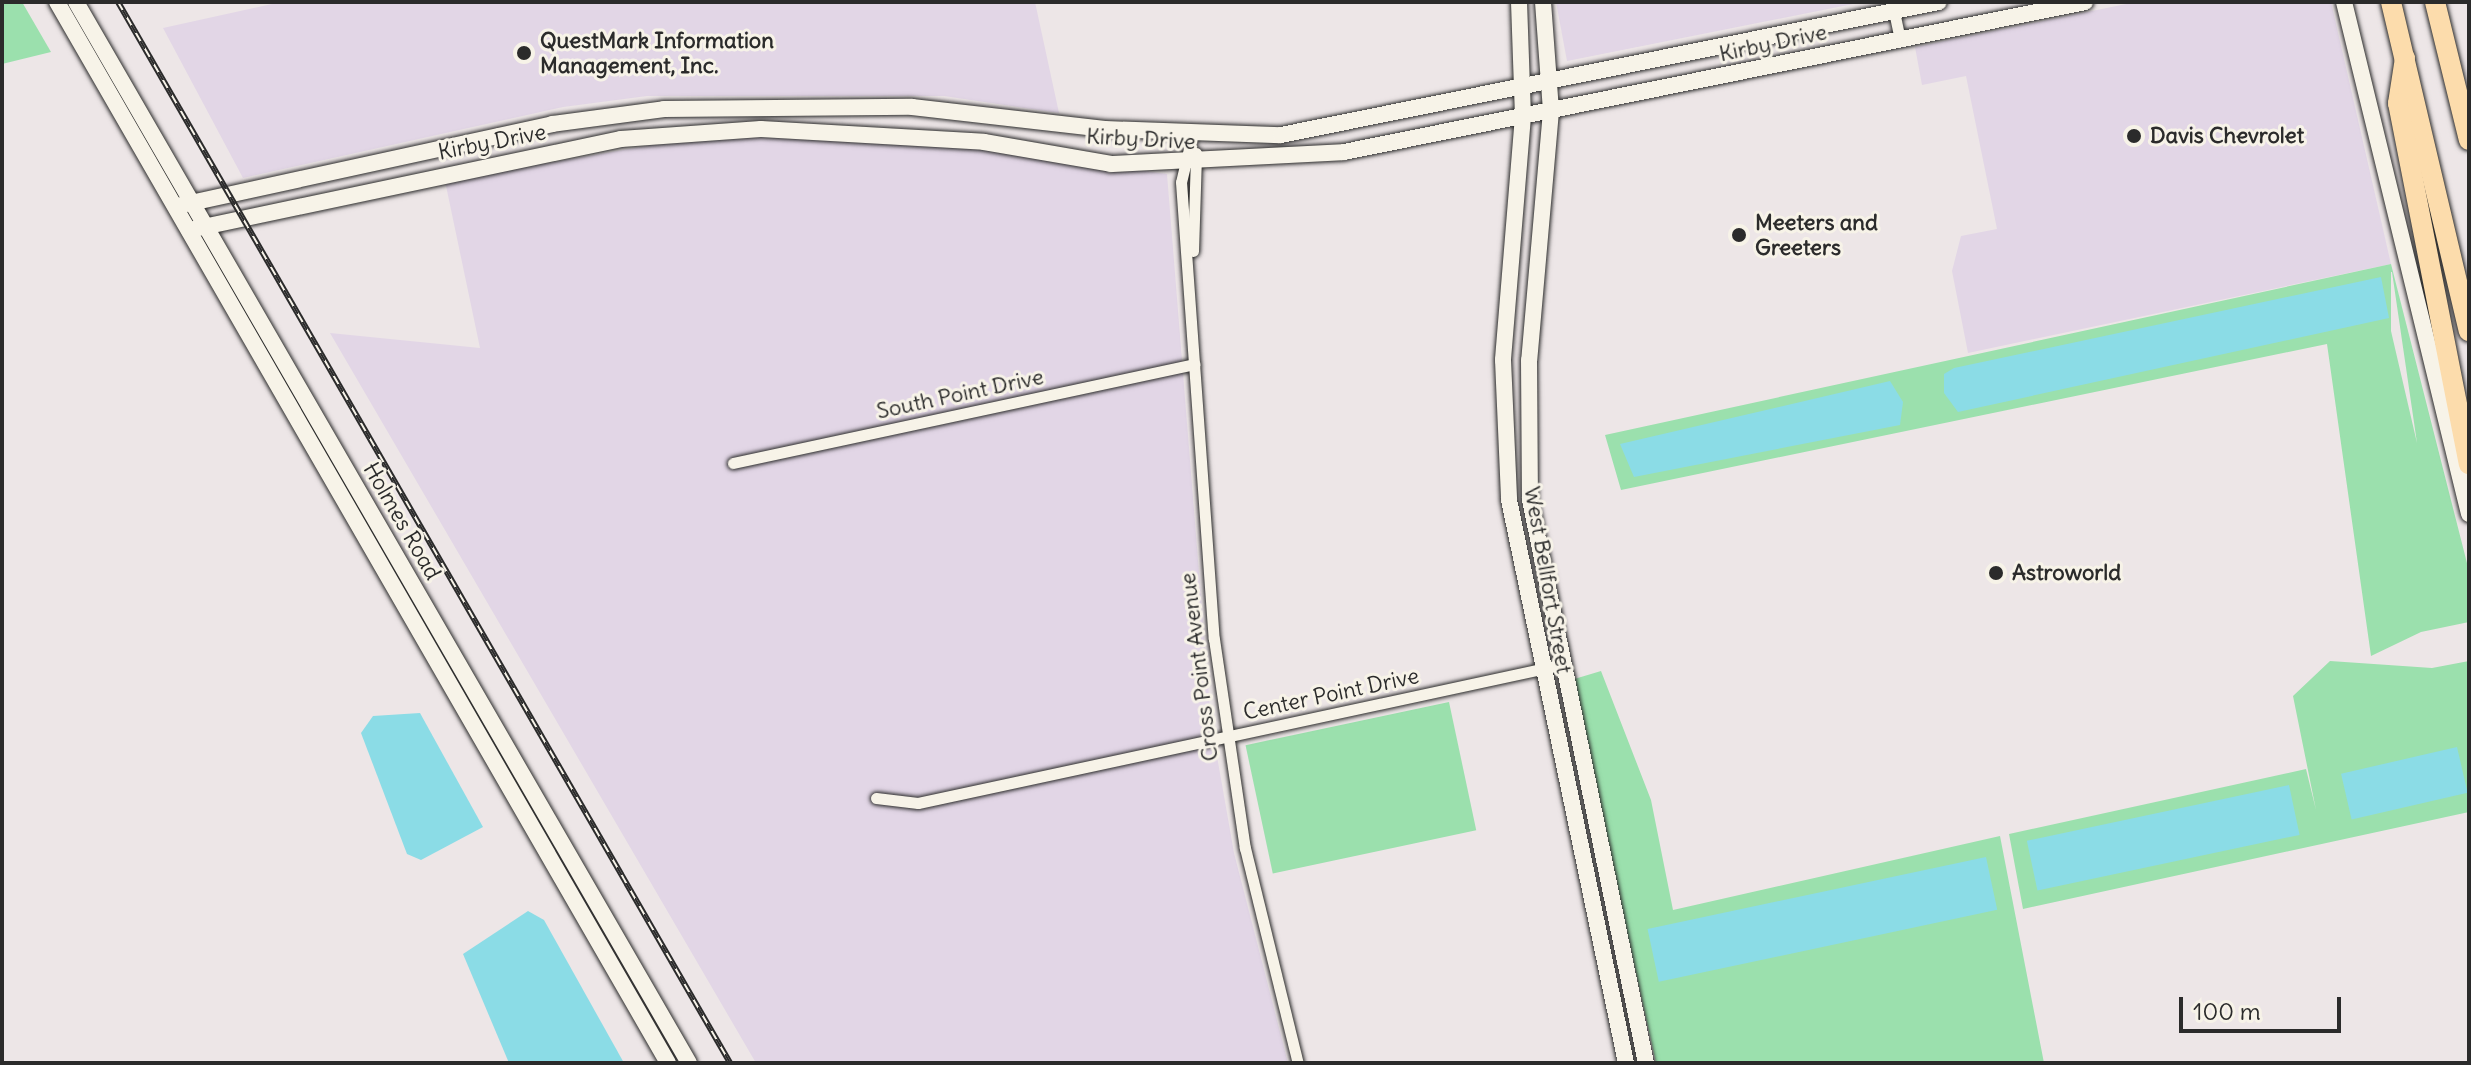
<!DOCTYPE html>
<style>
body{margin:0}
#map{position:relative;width:2471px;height:1065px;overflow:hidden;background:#ede6e7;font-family:Delius,sans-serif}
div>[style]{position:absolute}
.built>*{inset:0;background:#e2d6e6}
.green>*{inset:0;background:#9be0ad;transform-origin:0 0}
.water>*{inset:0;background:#8bdce6;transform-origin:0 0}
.roads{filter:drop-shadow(0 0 2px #2b2b2b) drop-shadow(0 0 2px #2b2b2b)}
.street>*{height:11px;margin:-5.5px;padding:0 5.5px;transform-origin:5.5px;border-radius:5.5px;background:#f7f3e8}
.secondary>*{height:16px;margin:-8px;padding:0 8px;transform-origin:8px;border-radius:8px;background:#f7f3e8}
.highway>*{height:20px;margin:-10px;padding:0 10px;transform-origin:10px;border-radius:10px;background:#fcdcac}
.rail>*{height:6px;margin-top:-3px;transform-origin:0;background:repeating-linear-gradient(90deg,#f7f3e8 0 9px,#2b2b2b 0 18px);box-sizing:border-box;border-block:2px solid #2b2b2b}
.dots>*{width:22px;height:22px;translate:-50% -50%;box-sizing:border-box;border:4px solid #f7f3e8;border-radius:50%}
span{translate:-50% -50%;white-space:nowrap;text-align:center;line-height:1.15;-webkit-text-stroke:6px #f7f3e8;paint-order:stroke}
.poi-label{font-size:22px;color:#2b2b2b;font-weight:700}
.left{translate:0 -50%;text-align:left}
.street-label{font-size:22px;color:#2b2b2b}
.frame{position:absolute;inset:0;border:4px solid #2b2b2b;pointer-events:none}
.scale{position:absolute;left:2179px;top:997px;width:162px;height:36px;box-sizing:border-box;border:4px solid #2b2b2b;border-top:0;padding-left:10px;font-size:24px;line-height:28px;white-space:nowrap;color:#2b2b2b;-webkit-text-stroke:6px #f7f3e8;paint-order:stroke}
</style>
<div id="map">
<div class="built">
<i style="clip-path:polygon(281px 2px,1035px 2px,1059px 113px,944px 96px,647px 96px,563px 107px,243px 178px,163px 28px)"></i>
<i style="clip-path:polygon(1556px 2px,1863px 2px,1567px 61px)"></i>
<i style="clip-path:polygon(2136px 2px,2331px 2px,2391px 264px,1968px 353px,1952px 271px,1961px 236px,1997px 229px,1966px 76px,1922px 85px,1915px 47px)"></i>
<i style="clip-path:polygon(777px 136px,958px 145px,1167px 174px,1211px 722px,1234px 853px,1288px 1063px,756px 1063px,330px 333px,480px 348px,445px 181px,657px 144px)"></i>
</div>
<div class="green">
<i style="clip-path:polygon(2px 2px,22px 2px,51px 52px,2px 64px)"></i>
<i style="clip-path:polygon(evenodd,2391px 264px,2469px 571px,2469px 622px,2421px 632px,2371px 656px,2327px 344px,1621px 490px,1605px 435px,2391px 264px,2391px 272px,2392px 272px,2417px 443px,2391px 331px,2391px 272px)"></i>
<i style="clip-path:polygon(2330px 661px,2432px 668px,2469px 661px,2469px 812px,2023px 909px,2009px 834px,2306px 769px,2316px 810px,2293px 696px)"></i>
<i style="clip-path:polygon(1601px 671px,1651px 800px,1673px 910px,2000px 836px,2044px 1063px,1656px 1063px,1571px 680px)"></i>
<i style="left:1449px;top:702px;width:131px;height:208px;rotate:78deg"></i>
</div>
<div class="water">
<i style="clip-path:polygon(2381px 277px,2389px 318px,1958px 412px,1944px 393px,1944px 374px,1954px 368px)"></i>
<i style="clip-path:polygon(1890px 381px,1903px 402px,1900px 425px,1634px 477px,1620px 444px)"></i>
<i style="clip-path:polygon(420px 713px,483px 827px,421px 860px,407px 854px,361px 733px,373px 716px)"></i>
<i style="left:2457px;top:747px;width:47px;height:119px;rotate:77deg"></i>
<i style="left:2289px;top:785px;width:51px;height:268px;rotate:78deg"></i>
<i style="left:1986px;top:857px;width:54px;height:346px;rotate:78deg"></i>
<i style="clip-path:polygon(528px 911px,544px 920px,624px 1063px,509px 1063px,463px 954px)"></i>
</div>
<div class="roads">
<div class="street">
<i style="left:1892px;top:2px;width:39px;rotate:78deg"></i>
<i style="left:1192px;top:136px;width:47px;rotate:103.4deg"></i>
<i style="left:1181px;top:182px;width:458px;rotate:85.9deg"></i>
<i style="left:1214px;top:639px;width:211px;rotate:81.6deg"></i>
<i style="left:1245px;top:848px;width:221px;rotate:76.2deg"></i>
<i style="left:1193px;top:251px;width:98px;rotate:-88.2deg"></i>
<i style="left:733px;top:463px;width:472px;rotate:-12.1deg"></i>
<i style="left:876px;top:798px;width:42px;rotate:6.8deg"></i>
<i style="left:918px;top:803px;width:657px;rotate:-12.13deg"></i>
</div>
<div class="secondary">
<i style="left:57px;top:2px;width:1224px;rotate:60.06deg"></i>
<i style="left:76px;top:2px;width:1225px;rotate:59.98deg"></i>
<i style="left:1519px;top:2px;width:114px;rotate:88deg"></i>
<i style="left:1523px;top:116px;width:245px;rotate:94.7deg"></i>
<i style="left:1503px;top:360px;width:140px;rotate:87.5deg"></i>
<i style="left:1509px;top:500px;width:575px;rotate:78.26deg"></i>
<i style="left:1543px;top:2px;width:109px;rotate:85.8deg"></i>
<i style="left:1551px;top:111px;width:250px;rotate:95deg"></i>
<i style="left:1529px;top:360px;width:140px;rotate:89.6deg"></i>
<i style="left:1530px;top:500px;width:575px;rotate:78.36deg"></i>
<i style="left:2344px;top:2px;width:527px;rotate:76.28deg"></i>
<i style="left:177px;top:206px;width:384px;rotate:-12.3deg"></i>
<i style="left:552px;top:124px;width:113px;rotate:-7.6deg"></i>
<i style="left:664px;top:109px;width:248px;rotate:-0.5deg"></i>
<i style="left:912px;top:107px;width:194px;rotate:6.5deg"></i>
<i style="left:1105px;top:129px;width:176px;rotate:2deg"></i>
<i style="left:1281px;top:135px;width:671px;rotate:-11.43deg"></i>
<i style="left:189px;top:230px;width:441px;rotate:-11.9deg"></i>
<i style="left:621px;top:139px;width:140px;rotate:-4.1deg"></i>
<i style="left:761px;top:129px;width:223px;rotate:3.3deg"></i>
<i style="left:984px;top:142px;width:129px;rotate:9.8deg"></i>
<i style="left:1111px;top:164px;width:233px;rotate:-2.9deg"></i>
<i style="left:1344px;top:152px;width:756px;rotate:-11.44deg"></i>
</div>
<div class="highway">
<i style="left:2391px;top:2px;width:338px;rotate:76.7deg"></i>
<i style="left:2435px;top:2px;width:142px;rotate:76.2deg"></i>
<i style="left:2405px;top:58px;width:46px;rotate:98.8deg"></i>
<i style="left:2398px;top:103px;width:368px;rotate:78.9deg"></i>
</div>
</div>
<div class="rail">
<i style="left:118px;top:2px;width:1225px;rotate:60.02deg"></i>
</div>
<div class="dots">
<i style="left:524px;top:53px;background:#2b2b2b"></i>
<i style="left:2134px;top:136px;background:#2b2b2b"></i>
<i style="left:1739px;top:235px;background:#2b2b2b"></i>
<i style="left:1996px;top:573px;background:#2b2b2b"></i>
</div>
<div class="poi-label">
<span class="left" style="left:540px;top:53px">QuestMark Information<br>Management, Inc.</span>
<span class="left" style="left:2150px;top:136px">Davis Chevrolet</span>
<span class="left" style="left:1755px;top:235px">Meeters and<br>Greeters</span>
<span class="left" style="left:2012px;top:573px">Astroworld</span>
</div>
<div class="street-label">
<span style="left:1773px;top:43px;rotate:-12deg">Kirby Drive</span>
<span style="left:1141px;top:139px;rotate:3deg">Kirby Drive</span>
<span style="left:492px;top:142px;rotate:-11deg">Kirby Drive</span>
<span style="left:960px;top:394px;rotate:-12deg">South Point Drive</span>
<span style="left:402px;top:521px;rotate:60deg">Holmes Road</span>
<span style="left:1548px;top:580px;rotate:80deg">West Bellfort Street</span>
<span style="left:1199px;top:667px;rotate:-97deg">Cross Point Avenue</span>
<span style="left:1331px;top:694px;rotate:-12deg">Center Point Drive</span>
</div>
<div class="frame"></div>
<div class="scale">100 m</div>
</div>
